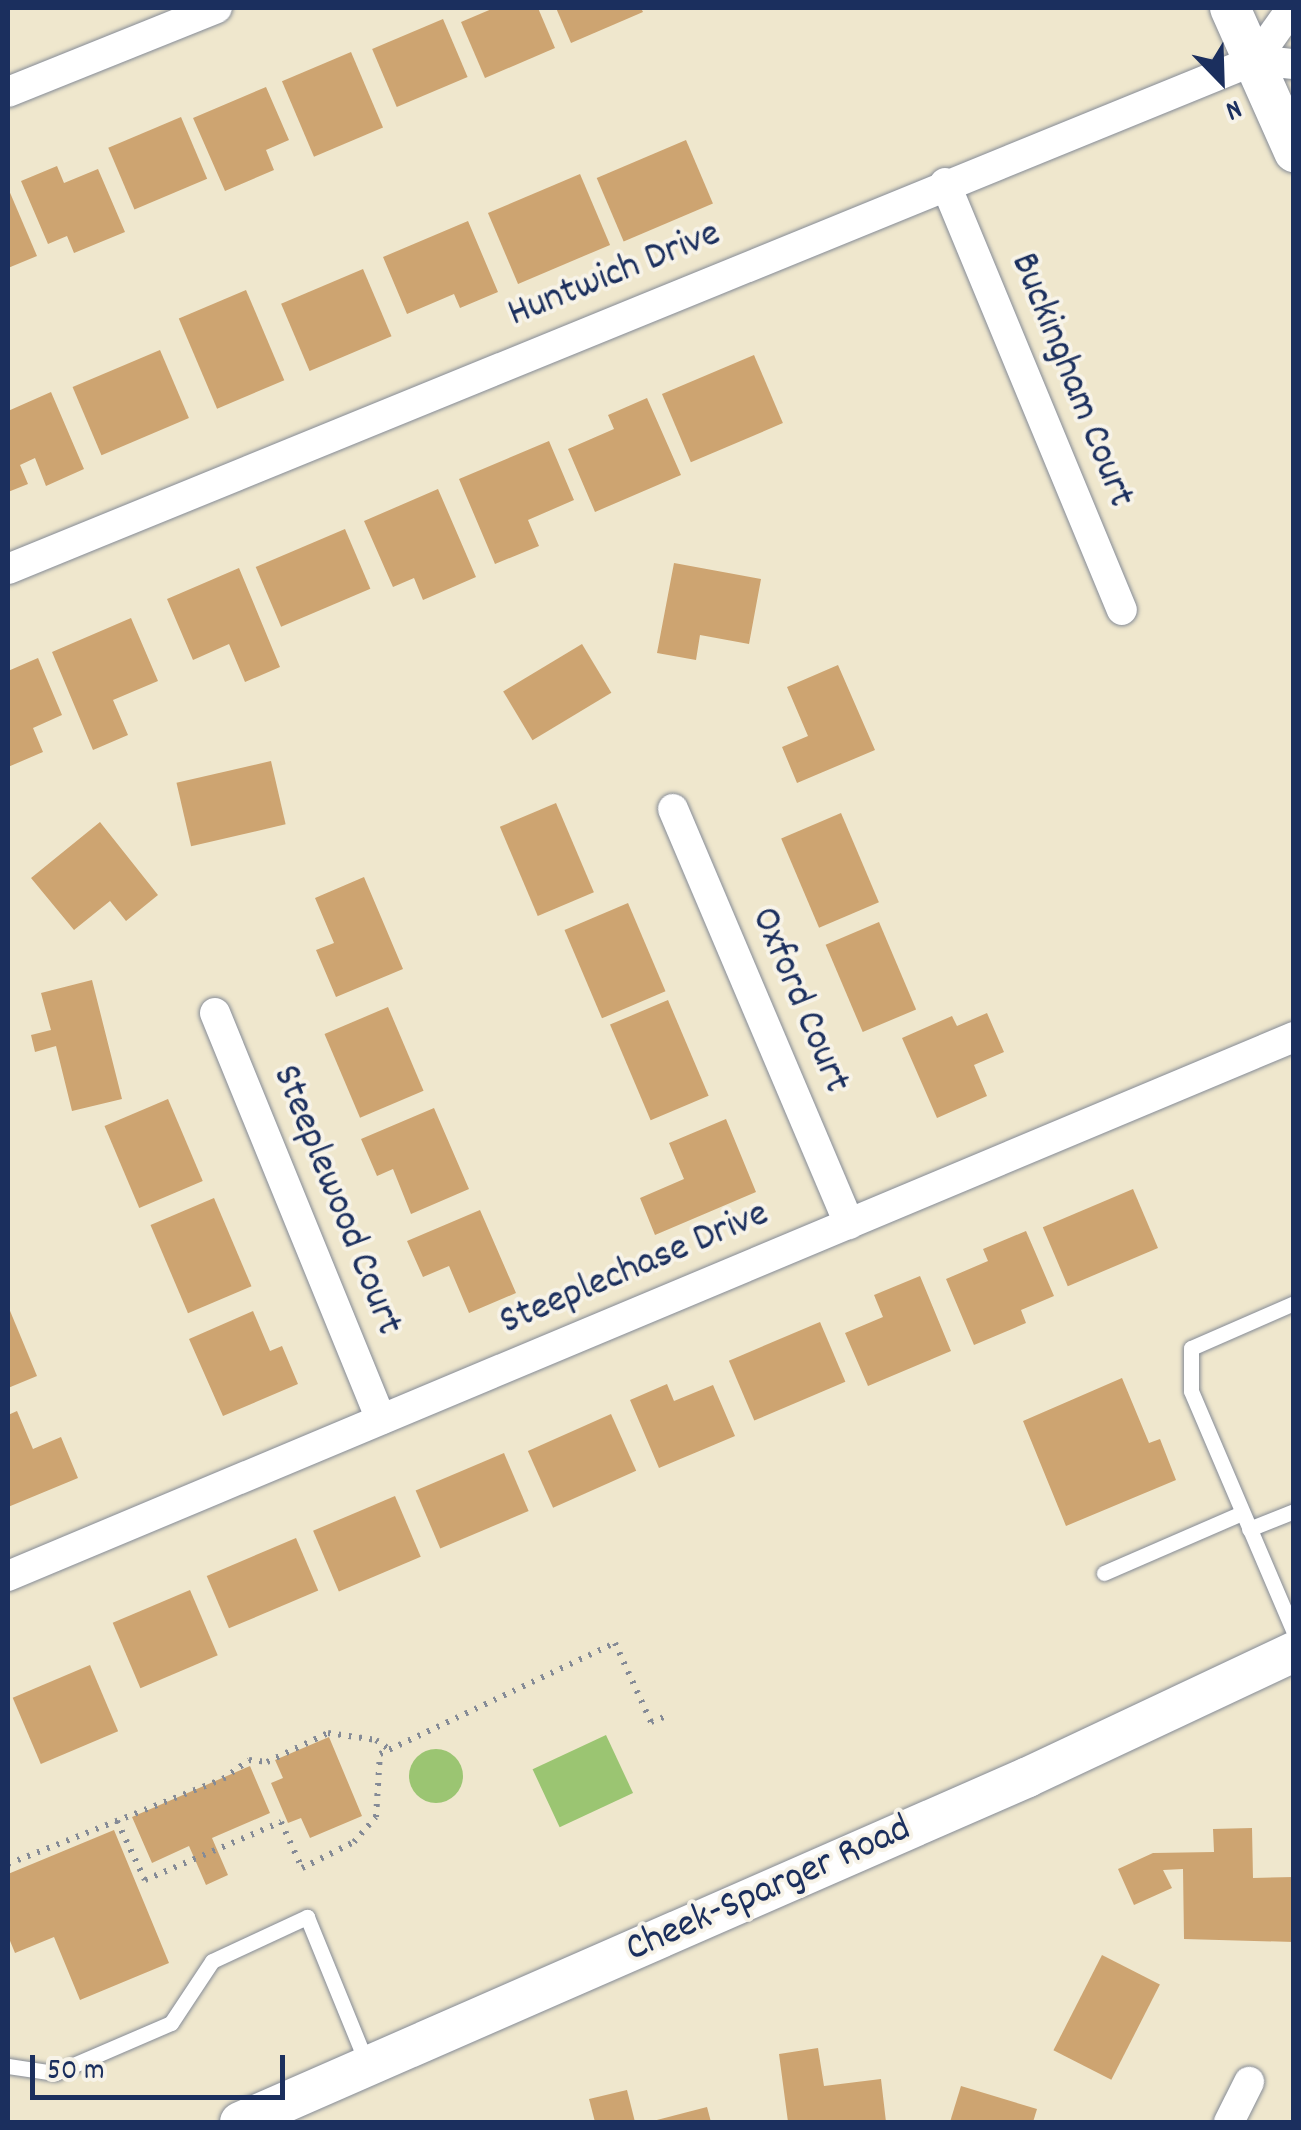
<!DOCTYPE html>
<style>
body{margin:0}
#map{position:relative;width:1301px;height:2130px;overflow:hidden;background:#efe7cd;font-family:Dekko,sans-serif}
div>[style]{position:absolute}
.green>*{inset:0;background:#9bc572;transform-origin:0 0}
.round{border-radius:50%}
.building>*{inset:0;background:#cda471;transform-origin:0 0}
.path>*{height:6px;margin-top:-3px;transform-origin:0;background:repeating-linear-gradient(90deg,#858b96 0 2.5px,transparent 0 10.5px)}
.roads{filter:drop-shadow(0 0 2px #858b96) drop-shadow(0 0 2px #858b96)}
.lane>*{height:15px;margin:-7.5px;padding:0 7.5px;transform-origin:7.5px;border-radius:7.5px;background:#fff}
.street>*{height:30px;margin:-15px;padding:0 15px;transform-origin:15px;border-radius:15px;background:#fff}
.secondary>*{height:40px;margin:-20px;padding:0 20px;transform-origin:20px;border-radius:20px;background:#fff}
span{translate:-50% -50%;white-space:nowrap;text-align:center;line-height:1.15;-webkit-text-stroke:8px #f7f3e8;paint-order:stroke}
.street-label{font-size:40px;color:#1b2f5e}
.frame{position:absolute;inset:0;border:10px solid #1b2f5e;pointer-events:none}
.north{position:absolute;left:1171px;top:30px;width:100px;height:100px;-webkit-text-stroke:8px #f7f3e8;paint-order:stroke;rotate:157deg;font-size:28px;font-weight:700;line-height:40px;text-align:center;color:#1b2f5e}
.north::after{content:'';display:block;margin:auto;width:35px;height:45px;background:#1b2f5e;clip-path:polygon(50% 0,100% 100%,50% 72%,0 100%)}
.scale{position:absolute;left:30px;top:2055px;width:255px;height:45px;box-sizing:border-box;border:5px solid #1b2f5e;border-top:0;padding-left:12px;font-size:30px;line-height:35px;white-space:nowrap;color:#1b2f5e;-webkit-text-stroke:8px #f7f3e8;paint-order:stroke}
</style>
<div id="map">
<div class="green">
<i style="left:606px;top:1735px;width:64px;height:81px;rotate:65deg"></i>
<i class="round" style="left:409px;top:1749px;width:54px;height:54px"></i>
</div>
<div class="building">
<i style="clip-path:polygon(494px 8px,538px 8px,555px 48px,485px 78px,461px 22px)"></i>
<i style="clip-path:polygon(556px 8px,641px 8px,643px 12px,571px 43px)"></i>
<i style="left:443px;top:19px;width:63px;height:77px;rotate:67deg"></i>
<i style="left:351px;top:52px;width:82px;height:75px;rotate:67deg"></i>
<i style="clip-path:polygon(266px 87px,289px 140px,266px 150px,274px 170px,225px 191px,193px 118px)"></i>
<i style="left:181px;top:117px;width:67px;height:79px;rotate:67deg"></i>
<i style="left:686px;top:140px;width:69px;height:97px;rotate:67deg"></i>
<i style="clip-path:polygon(57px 166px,64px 183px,98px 169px,125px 232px,74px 253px,67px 236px,48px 244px,21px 181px)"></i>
<i style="left:580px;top:174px;width:77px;height:100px;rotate:67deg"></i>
<i style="clip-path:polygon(8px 188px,37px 256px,8px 268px)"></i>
<i style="clip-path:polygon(468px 221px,498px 292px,460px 308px,454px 294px,407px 314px,383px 257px)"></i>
<i style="left:363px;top:269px;width:73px;height:89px;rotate:67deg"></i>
<i style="left:246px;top:290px;width:98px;height:73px;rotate:67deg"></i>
<i style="left:160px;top:350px;width:74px;height:95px;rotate:67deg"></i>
<i style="left:754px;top:355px;width:74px;height:100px;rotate:67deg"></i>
<i style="clip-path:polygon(51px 392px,84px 469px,46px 486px,35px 458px,20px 465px,28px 484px,8px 492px,8px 411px)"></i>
<i style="clip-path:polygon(647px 398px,681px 475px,595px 512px,568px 449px,614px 429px,608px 415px)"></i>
<i style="clip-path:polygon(549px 441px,574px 500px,528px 520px,539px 546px,495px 564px,459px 479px)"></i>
<i style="clip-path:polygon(438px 489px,476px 577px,423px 600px,414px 578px,393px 587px,364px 521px)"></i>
<i style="left:345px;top:529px;width:65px;height:97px;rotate:67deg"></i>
<i style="clip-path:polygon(674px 563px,761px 579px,749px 644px,700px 635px,696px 660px,657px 653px)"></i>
<i style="clip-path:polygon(239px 568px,280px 667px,245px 682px,229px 644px,193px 660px,167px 599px)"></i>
<i style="clip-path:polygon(131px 618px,158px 681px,113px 700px,128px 735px,93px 750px,52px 652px)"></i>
<i style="left:582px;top:644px;width:57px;height:92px;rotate:59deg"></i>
<i style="clip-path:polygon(38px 658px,62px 715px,33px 728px,43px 752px,8px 767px,8px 671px)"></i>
<i style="clip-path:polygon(838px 665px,875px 750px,797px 783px,782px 747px,808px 736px,787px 687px)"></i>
<i style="left:271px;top:761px;width:65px;height:97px;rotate:77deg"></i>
<i style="left:556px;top:803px;width:97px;height:61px;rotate:67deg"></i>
<i style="left:841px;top:813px;width:97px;height:65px;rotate:67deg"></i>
<i style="clip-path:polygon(100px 822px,158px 895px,126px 921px,110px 901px,74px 930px,31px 878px)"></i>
<i style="clip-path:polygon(364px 877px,403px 969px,336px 997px,316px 950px,334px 943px,315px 898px)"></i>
<i style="left:628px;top:903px;width:96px;height:69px;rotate:67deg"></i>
<i style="left:879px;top:922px;width:95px;height:58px;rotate:67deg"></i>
<i style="clip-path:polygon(92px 980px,122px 1099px,72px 1111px,56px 1046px,35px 1052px,31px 1035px,51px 1030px,41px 993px)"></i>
<i style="left:668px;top:1000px;width:104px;height:63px;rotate:67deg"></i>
<i style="left:388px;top:1007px;width:91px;height:69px;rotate:67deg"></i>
<i style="clip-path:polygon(987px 1013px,1004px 1052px,974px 1065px,987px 1096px,937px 1118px,902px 1038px,952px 1016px,957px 1026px)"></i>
<i style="left:168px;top:1099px;width:89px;height:69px;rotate:67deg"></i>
<i style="clip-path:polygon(434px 1108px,469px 1189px,411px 1214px,393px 1169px,377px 1176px,361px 1139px)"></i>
<i style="clip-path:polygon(726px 1119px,756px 1192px,655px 1235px,640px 1198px,684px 1179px,669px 1143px)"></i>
<i style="left:1133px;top:1189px;width:64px;height:98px;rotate:67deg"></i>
<i style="left:214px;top:1198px;width:96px;height:69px;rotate:67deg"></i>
<i style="clip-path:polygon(480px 1210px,516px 1293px,469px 1313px,449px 1266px,423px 1277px,407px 1241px)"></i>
<i style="clip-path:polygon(1026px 1231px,1054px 1296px,1021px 1310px,1026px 1323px,974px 1345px,946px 1279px,988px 1261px,983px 1249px)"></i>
<i style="clip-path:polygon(920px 1276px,951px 1351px,868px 1386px,845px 1333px,883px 1317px,874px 1295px)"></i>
<i style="clip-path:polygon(8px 1306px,37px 1376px,8px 1388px)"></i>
<i style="clip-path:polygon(253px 1311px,270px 1351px,282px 1346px,298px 1384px,223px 1416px,189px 1339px)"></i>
<i style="left:820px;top:1322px;width:65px;height:99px;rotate:67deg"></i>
<i style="clip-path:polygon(1122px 1378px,1149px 1443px,1160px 1439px,1176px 1480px,1066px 1526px,1023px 1421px)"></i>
<i style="clip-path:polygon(667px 1384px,674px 1401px,713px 1385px,735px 1436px,659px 1468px,630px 1400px)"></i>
<i style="clip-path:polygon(17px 1411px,33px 1449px,61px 1437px,78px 1478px,8px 1507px,8px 1415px)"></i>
<i style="left:611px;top:1414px;width:62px;height:91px;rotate:66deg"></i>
<i style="left:504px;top:1453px;width:63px;height:96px;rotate:67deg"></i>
<i style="left:395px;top:1496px;width:66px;height:89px;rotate:67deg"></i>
<i style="left:296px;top:1538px;width:57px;height:97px;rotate:67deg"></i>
<i style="left:190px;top:1590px;width:71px;height:84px;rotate:67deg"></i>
<i style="left:90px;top:1665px;width:72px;height:84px;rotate:67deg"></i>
<i style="clip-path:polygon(329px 1737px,362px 1816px,310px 1838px,301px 1818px,288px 1823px,271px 1783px,283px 1778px,275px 1760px)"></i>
<i style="clip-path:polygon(250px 1766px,270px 1813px,212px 1838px,228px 1875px,206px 1885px,189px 1846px,152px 1863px,132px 1817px)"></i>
<i style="clip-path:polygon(1252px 1828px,1253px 1878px,1294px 1877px,1294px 1942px,1184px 1939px,1183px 1869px,1163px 1870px,1172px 1888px,1134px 1905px,1118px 1869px,1153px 1853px,1214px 1852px,1213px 1829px)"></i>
<i style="clip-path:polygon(114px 1830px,169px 1963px,80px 2000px,54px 1937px,15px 1953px,8px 1936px,8px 1874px)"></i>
<i style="left:1102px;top:1955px;width:65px;height:107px;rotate:27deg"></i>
<i style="clip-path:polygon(818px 2048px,824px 2086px,881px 2079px,886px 2122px,788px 2122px,779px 2054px)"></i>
<i style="clip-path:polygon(961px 2086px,1037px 2109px,1033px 2122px,950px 2122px)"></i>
<i style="clip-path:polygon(627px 2090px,635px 2122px,595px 2122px,589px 2099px)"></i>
<i style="clip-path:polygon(707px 2107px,711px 2122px,653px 2122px,653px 2121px)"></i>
</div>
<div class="path">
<i style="left:117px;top:1821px;width:65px;rotate:64.6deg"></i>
<i style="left:145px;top:1880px;width:148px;rotate:-23.1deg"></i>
<i style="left:281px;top:1822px;width:51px;rotate:65.5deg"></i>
<i style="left:302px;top:1868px;width:58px;rotate:-26.6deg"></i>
<i style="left:354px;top:1842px;width:33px;rotate:-49deg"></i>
<i style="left:376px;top:1817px;width:63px;rotate:-86.4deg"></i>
<i style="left:380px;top:1754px;width:260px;rotate:-25.3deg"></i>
<i style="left:615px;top:1643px;width:87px;rotate:65.5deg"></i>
<i style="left:651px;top:1722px;width:14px;rotate:-21deg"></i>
<i style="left:8px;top:1864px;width:231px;rotate:-21.6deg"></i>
<i style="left:223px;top:1779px;width:32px;rotate:-36deg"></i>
<i style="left:249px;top:1760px;width:18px;rotate:6deg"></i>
<i style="left:267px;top:1762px;width:68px;rotate:-25.4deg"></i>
<i style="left:328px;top:1733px;width:49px;rotate:8.3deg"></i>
<i style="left:376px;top:1740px;width:16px;rotate:35deg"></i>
</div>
<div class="roads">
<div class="lane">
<i style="left:1294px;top:1303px;width:112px;rotate:156.4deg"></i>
<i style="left:1191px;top:1348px;width:43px;rotate:90deg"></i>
<i style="left:1191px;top:1391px;width:263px;rotate:66.9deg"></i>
<i style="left:1249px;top:1529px;width:48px;rotate:-21.8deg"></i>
<i style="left:1104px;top:1573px;width:150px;rotate:-23.5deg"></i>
<i style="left:8px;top:2066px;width:48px;rotate:8.5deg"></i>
<i style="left:55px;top:2073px;width:126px;rotate:-23.3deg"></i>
<i style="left:171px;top:2023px;width:74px;rotate:-56.5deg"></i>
<i style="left:212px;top:1961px;width:105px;rotate:-24.9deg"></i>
<i style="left:307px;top:1917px;width:159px;rotate:67.8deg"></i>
</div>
<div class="street">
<i style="left:1255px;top:60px;width:64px;rotate:-54.6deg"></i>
<i style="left:8px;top:92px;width:225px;rotate:-21.9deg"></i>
<i style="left:945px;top:183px;width:462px;rotate:67.5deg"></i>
<i style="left:8px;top:569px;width:1347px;rotate:-22.2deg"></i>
<i style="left:1255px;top:60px;width:39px;rotate:6deg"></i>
<i style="left:673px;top:809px;width:451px;rotate:67deg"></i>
<i style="left:215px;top:1013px;width:439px;rotate:67.8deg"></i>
<i style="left:8px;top:1576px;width:1394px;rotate:-22.74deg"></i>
<i style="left:1229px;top:2122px;width:45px;rotate:-63.4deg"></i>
</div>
<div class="secondary">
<i style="left:1230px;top:8px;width:158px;rotate:66deg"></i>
<i style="left:240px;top:2122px;width:860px;rotate:-23.64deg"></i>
<i style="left:1028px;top:1777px;width:294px;rotate:-25.2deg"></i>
</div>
</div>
<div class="street-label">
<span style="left:615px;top:276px;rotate:-22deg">Huntwich Drive</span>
<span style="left:1070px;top:381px;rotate:68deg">Buckingham Court</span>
<span style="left:798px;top:1001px;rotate:67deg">Oxford Court</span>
<span style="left:335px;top:1201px;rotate:68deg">Steeplewood Court</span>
<span style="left:635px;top:1270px;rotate:-23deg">Steeplechase Drive</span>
<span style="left:769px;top:1891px;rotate:-24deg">Cheek-Sparger Road</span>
</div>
<div class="frame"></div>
<div class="north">N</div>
<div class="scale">50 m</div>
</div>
